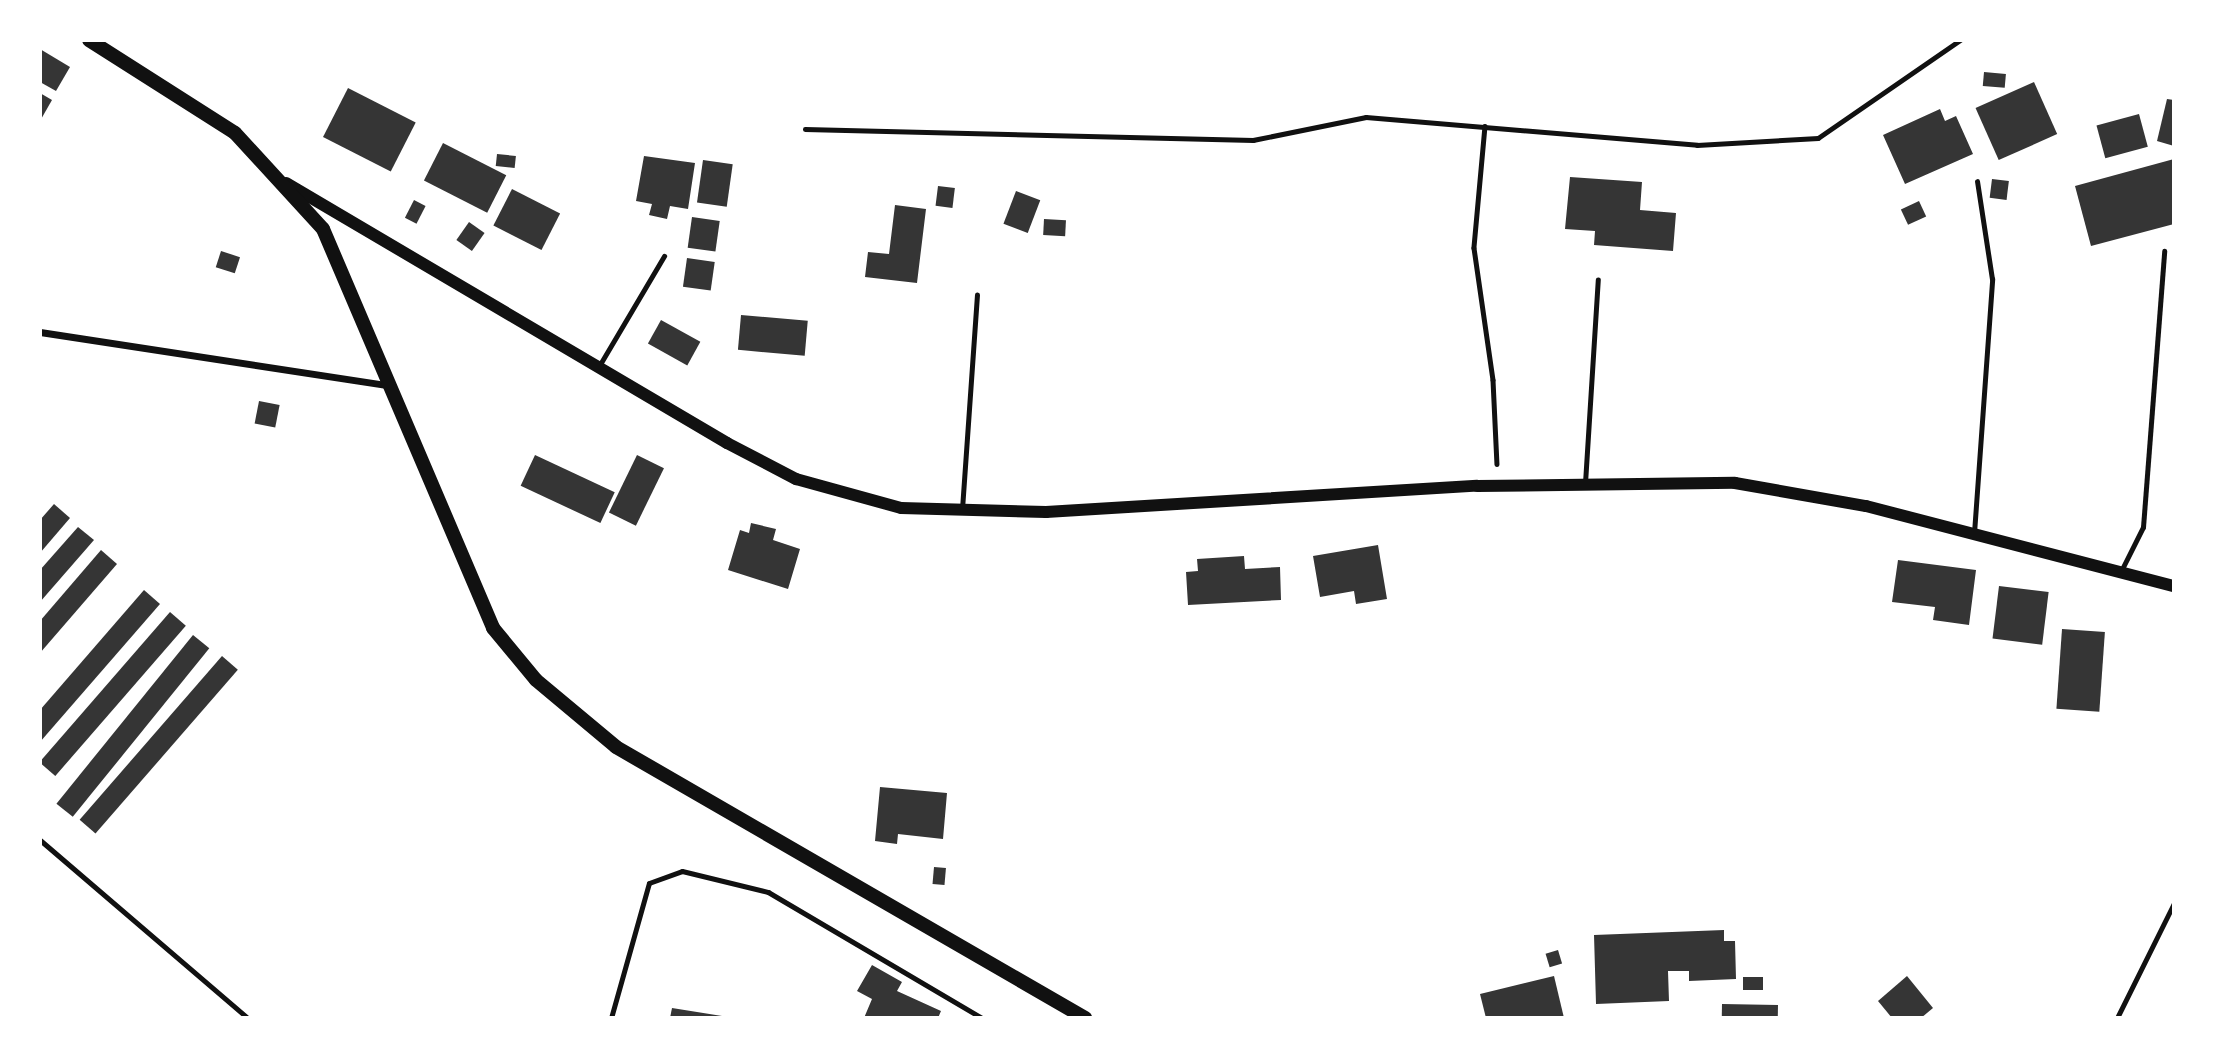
<!DOCTYPE html>
<style>
body{margin:0}
#map{position:relative;width:2214px;height:1058px;overflow:hidden;background:#fff;font-family:"Times New Roman",serif}
div>[style]{position:absolute}
.building>*{inset:0;background:#353535;transform-origin:0 0}
.path>*{height:4.5px;margin:-2.25px;padding:0 2.25px;transform-origin:2.25px;border-radius:2.25px;background:#111}
.service>*{height:5px;margin:-2.5px;padding:0 2.5px;transform-origin:2.5px;border-radius:2.5px;background:#111}
.minor>*{height:7px;margin:-3.5px;padding:0 3.5px;transform-origin:3.5px;border-radius:3.5px;background:#111}
.tertiary>*{height:12px;margin:-6px;padding:0 6px;transform-origin:6px;border-radius:6px;background:#111}
.secondary>*{height:14px;margin:-7px;padding:0 7px;transform-origin:7px;border-radius:7px;background:#111}
span{translate:-50% -50%;white-space:nowrap;text-align:center;line-height:1.15;-webkit-text-stroke:7px #fff;paint-order:stroke}
.frame{position:absolute;inset:0;border:42px solid #fff;pointer-events:none}
</style>
<div id="map">
<div class="building">
<i style="clip-path:polygon(40px 49px,70px 67px,56px 91px,40px 82px)"></i>
<i style="left:1984px;top:72px;width:22px;height:14px;rotate:5deg"></i>
<i style="left:2034px;top:82px;width:57px;height:64px;rotate:66deg"></i>
<i style="left:348px;top:88px;width:76px;height:55px;rotate:27deg"></i>
<i style="clip-path:polygon(40px 93px,52px 100px,40px 121px)"></i>
<i style="clip-path:polygon(2167px 99px,2174px 100px,2174px 146px,2157px 141px)"></i>
<i style="clip-path:polygon(1940px 109px,1945px 121px,1956px 116px,1973px 154px,1905px 184px,1883px 135px)"></i>
<i style="left:2139px;top:114px;width:34px;height:44px;rotate:75deg"></i>
<i style="left:443px;top:143px;width:71px;height:42px;rotate:27deg"></i>
<i style="left:497px;top:154px;width:19px;height:12px;rotate:6deg"></i>
<i style="clip-path:polygon(644px 156px,695px 163px,688px 209px,670px 206px,667px 219px,649px 215px,652px 204px,636px 201px)"></i>
<i style="clip-path:polygon(2174px 159px,2174px 224px,2091px 246px,2075px 186px)"></i>
<i style="left:703px;top:160px;width:30px;height:43px;rotate:8deg"></i>
<i style="clip-path:polygon(1570px 177px,1642px 182px,1640px 210px,1676px 213px,1673px 251px,1594px 245px,1595px 231px,1565px 229px)"></i>
<i style="left:1992px;top:179px;width:17px;height:19px;rotate:7deg"></i>
<i style="left:938px;top:186px;width:17px;height:20px;rotate:7deg"></i>
<i style="left:512px;top:189px;width:54px;height:41px;rotate:27deg"></i>
<i style="left:1016px;top:191px;width:26px;height:35px;rotate:21deg"></i>
<i style="left:414px;top:200px;width:13px;height:20px;rotate:27deg"></i>
<i style="left:1919px;top:201px;width:17px;height:20px;rotate:65deg"></i>
<i style="clip-path:polygon(895px 205px,926px 209px,917px 283px,865px 277px,868px 252px,889px 254px)"></i>
<i style="left:692px;top:217px;width:28px;height:31px;rotate:8deg"></i>
<i style="left:1044px;top:219px;width:22px;height:16px;rotate:3deg"></i>
<i style="left:469px;top:222px;width:19px;height:22px;rotate:35deg"></i>
<i style="left:221px;top:251px;width:20px;height:17px;rotate:18deg"></i>
<i style="left:687px;top:258px;width:28px;height:29px;rotate:8deg"></i>
<i style="left:741px;top:315px;width:67px;height:35px;rotate:5deg"></i>
<i style="left:661px;top:320px;width:45px;height:27px;rotate:29deg"></i>
<i style="left:259px;top:401px;width:21px;height:23px;rotate:11deg"></i>
<i style="left:535px;top:455px;width:88px;height:34px;rotate:25deg"></i>
<i style="left:637px;top:455px;width:30px;height:64px;rotate:26deg"></i>
<i style="clip-path:polygon(54px 504px,70px 518px,40px 553px,40px 520px)"></i>
<i style="clip-path:polygon(751px 523px,776px 529px,773px 540px,800px 549px,788px 589px,728px 570px,740px 530px,749px 533px)"></i>
<i style="clip-path:polygon(78px 527px,94px 540px,40px 602px,40px 570px)"></i>
<i style="clip-path:polygon(1378px 545px,1387px 599px,1356px 604px,1354px 591px,1320px 597px,1313px 556px)"></i>
<i style="clip-path:polygon(101px 550px,117px 564px,40px 653px,40px 621px)"></i>
<i style="clip-path:polygon(1244px 556px,1245px 569px,1280px 567px,1281px 600px,1188px 605px,1186px 572px,1198px 571px,1197px 559px)"></i>
<i style="clip-path:polygon(1898px 560px,1976px 570px,1969px 625px,1933px 620px,1935px 607px,1892px 602px)"></i>
<i style="left:1999px;top:586px;width:50px;height:53px;rotate:7deg"></i>
<i style="clip-path:polygon(144px 590px,160px 604px,40px 742px,40px 710px)"></i>
<i style="left:170px;top:612px;width:21px;height:199px;rotate:41deg"></i>
<i style="left:2062px;top:629px;width:43px;height:80px;rotate:4deg"></i>
<i style="left:193px;top:635px;width:21px;height:217px;rotate:39deg"></i>
<i style="left:222px;top:656px;width:21px;height:217px;rotate:41deg"></i>
<i style="clip-path:polygon(880px 787px,947px 793px,943px 839px,898px 834px,897px 844px,875px 841px)"></i>
<i style="left:934px;top:867px;width:12px;height:17px;rotate:5deg"></i>
<i style="clip-path:polygon(1724px 930px,1724px 941px,1735px 941px,1736px 979px,1689px 981px,1689px 971px,1668px 971px,1669px 1001px,1596px 1004px,1594px 935px)"></i>
<i style="left:1558px;top:950px;width:14px;height:13px;rotate:73deg"></i>
<i style="clip-path:polygon(872px 965px,902px 982px,897px 991px,941px 1011px,938px 1018px,864px 1018px,872px 999px,857px 991px)"></i>
<i style="clip-path:polygon(1554px 976px,1564px 1018px,1486px 1018px,1480px 994px)"></i>
<i style="clip-path:polygon(1907px 976px,1933px 1008px,1921px 1018px,1892px 1018px,1878px 1001px)"></i>
<i style="left:1763px;top:977px;width:13px;height:20px;rotate:90deg"></i>
<i style="left:1722px;top:1004px;width:56px;height:14px;rotate:1deg"></i>
<i style="clip-path:polygon(672px 1008px,722px 1016px,722px 1018px,670px 1018px)"></i>
</div>
<div class="path">
<i style="left:1485px;top:126px;width:122px;rotate:95.2deg"></i>
<i style="left:1474px;top:248px;width:133px;rotate:81.8deg"></i>
<i style="left:1493px;top:380px;width:84px;rotate:87.3deg"></i>
<i style="left:805px;top:129px;width:448px;rotate:1.4deg"></i>
<i style="left:1253px;top:140px;width:115px;rotate:-11.5deg"></i>
<i style="left:1366px;top:117px;width:332px;rotate:4.8deg"></i>
<i style="left:1697px;top:145px;width:121px;rotate:-3.3deg"></i>
<i style="left:1818px;top:138px;width:173px;rotate:-34.6deg"></i>
<i style="left:2117px;top:1018px;width:128px;rotate:-63.6deg"></i>
</div>
<div class="service">
<i style="left:599px;top:366px;width:128px;rotate:-59.4deg"></i>
<i style="left:1585px;top:483px;width:204px;rotate:-86.4deg"></i>
<i style="left:962px;top:509px;width:215px;rotate:-86deg"></i>
<i style="left:1974px;top:533px;width:255px;rotate:-85.9deg"></i>
<i style="left:1992px;top:279px;width:99px;rotate:-98.7deg"></i>
<i style="left:2121px;top:571px;width:49px;rotate:-63.4deg"></i>
<i style="left:2143px;top:527px;width:277px;rotate:-85.6deg"></i>
<i style="left:40px;top:840px;width:274px;rotate:40.6deg"></i>
<i style="left:611px;top:1018px;width:140px;rotate:-74.3deg"></i>
<i style="left:649px;top:883px;width:35px;rotate:-20deg"></i>
<i style="left:682px;top:871px;width:89px;rotate:13.7deg"></i>
<i style="left:768px;top:892px;width:248px;rotate:30.5deg"></i>
</div>
<div class="minor">
<i style="left:40px;top:332px;width:351px;rotate:8.7deg"></i>
</div>
<div class="tertiary">
<i style="left:286px;top:183px;width:512px;rotate:30.52deg"></i>
<i style="left:727px;top:443px;width:78px;rotate:27.6deg"></i>
<i style="left:796px;top:479px;width:109px;rotate:15.4deg"></i>
<i style="left:901px;top:508px;width:145px;rotate:1.6deg"></i>
<i style="left:1046px;top:512px;width:432px;rotate:-3.5deg"></i>
<i style="left:1477px;top:486px;width:258px;rotate:-0.7deg"></i>
<i style="left:1735px;top:483px;width:133px;rotate:10deg"></i>
<i style="left:1866px;top:506px;width:318px;rotate:14.6deg"></i>
</div>
<div class="secondary">
<i style="left:89px;top:40px;width:173px;rotate:32.5deg"></i>
<i style="left:235px;top:133px;width:130px;rotate:47.5deg"></i>
<i style="left:323px;top:229px;width:434px;rotate:66.9deg"></i>
<i style="left:493px;top:628px;width:67px;rotate:50.4deg"></i>
<i style="left:536px;top:680px;width:104px;rotate:39.9deg"></i>
<i style="left:616px;top:747px;width:542px;rotate:30.02deg"></i>
</div>
<div class="frame"></div>
</div>
